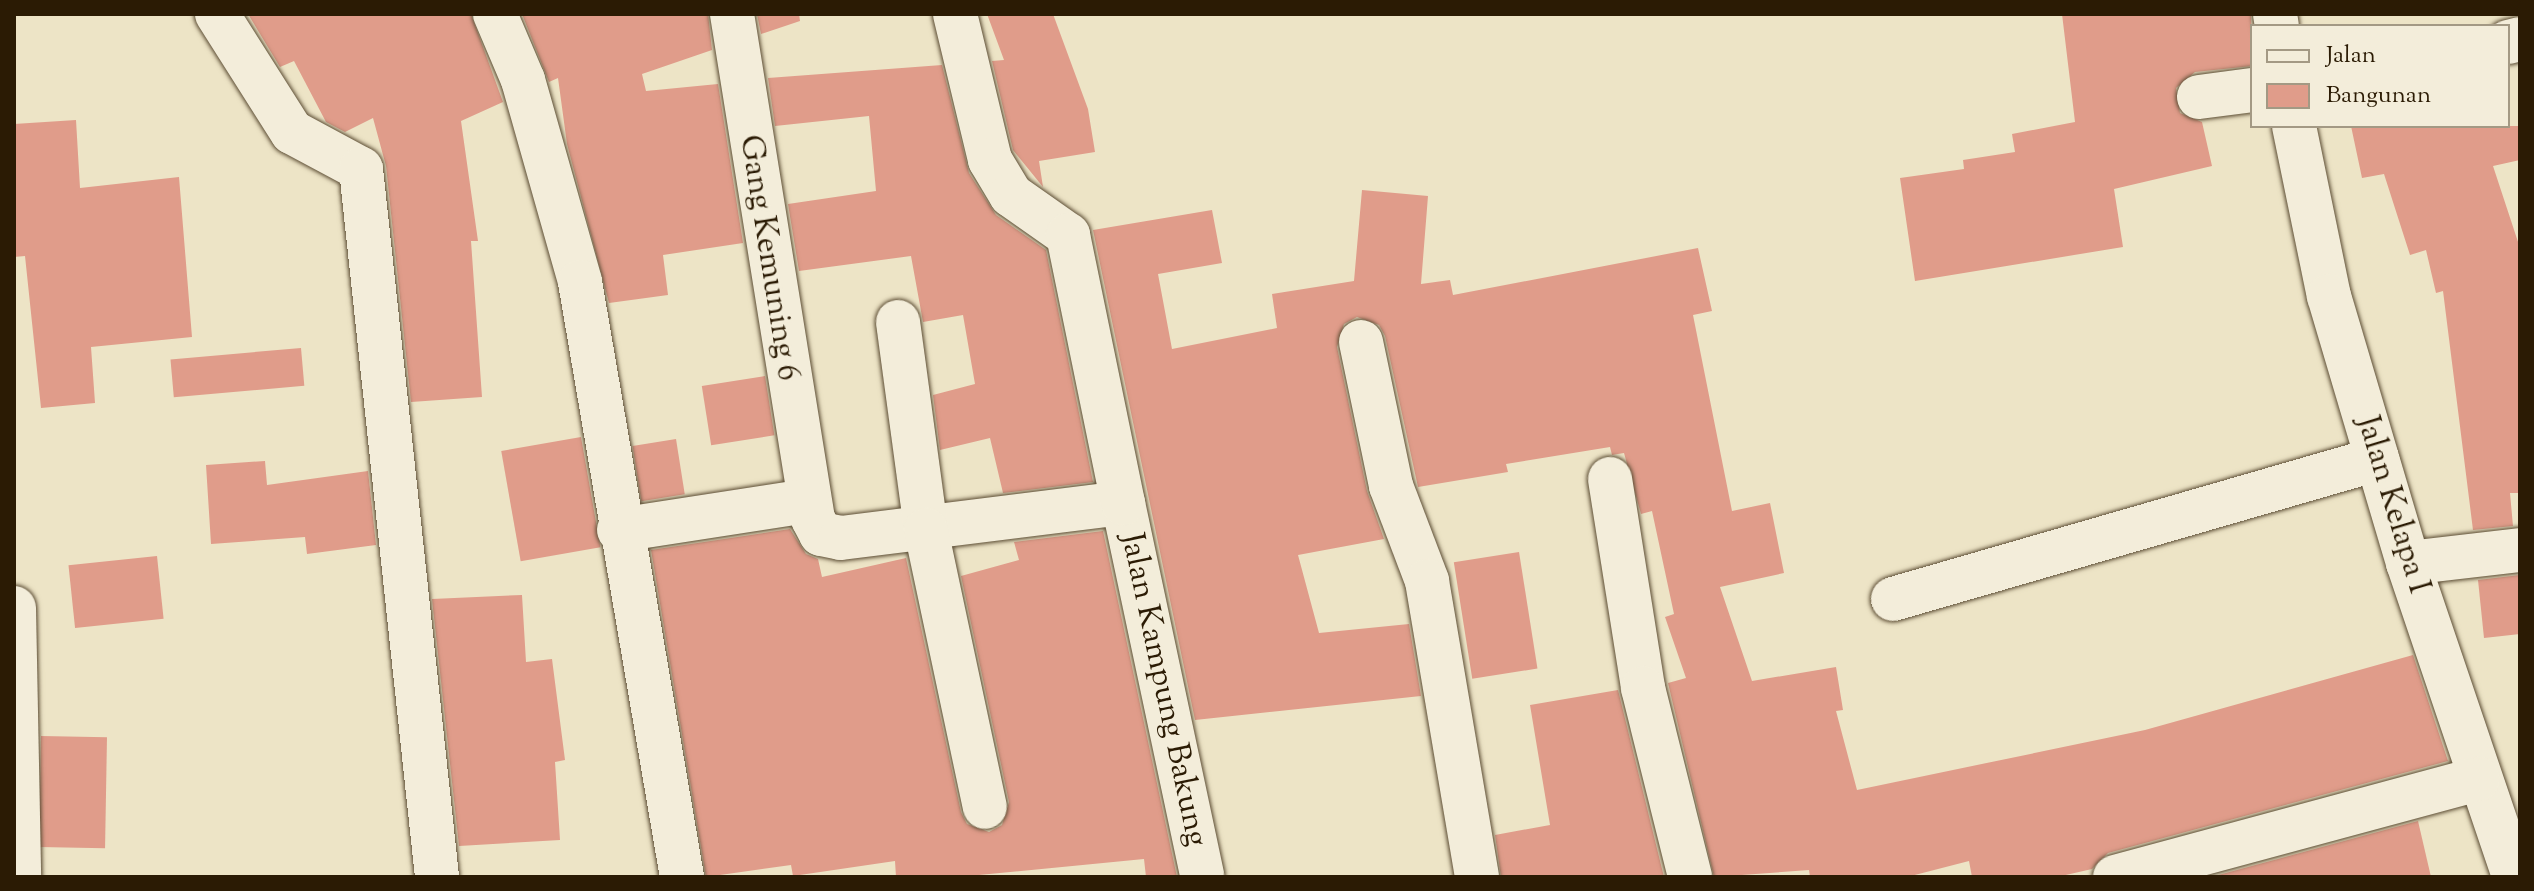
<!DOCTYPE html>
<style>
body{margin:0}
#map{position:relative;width:2534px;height:891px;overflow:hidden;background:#ede4c6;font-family:"Sorts Mill Goudy",serif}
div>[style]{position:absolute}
.building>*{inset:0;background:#e09c8a;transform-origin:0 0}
.roads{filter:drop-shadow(0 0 2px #5c4d34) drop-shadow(0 0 2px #5c4d34)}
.minor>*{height:44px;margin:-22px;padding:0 22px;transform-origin:22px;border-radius:22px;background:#f3edda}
span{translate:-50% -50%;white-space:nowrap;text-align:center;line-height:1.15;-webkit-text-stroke:6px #f3edda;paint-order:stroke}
.street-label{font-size:32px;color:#2b1b04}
.frame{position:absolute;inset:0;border:16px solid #2b1b04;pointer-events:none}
.legend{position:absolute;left:2250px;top:24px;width:260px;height:104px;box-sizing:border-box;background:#f3edda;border:2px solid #a39984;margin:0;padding:10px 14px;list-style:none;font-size:24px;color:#2b1b04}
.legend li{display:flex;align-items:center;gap:16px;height:40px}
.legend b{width:40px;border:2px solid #a39984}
</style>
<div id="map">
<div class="building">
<i style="clip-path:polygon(248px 14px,471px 14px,503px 102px,461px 121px,478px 241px,471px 241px,482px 397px,411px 402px,386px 166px,373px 118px,345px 132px,326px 122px,294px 61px,280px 67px)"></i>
<i style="clip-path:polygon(522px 14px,708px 14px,712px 50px,642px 74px,646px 91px,718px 84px,743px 243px,663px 255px,668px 295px,609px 303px,567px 144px,558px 78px,549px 82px)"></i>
<i style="clip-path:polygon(757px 14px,799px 14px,800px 21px,761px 34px)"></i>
<i style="clip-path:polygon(987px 14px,1053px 14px,1088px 109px,1095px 152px,1039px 161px,1043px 187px,1013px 150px,992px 61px,1004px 60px)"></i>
<i style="clip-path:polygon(2062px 14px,2251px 14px,2252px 66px,2195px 72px,2176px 88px,2180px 113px,2202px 122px,2212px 166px,2114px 189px,2123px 247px,1915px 281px,1900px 178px,1964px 169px,1963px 160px,2015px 152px,2012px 134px,2075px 122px)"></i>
<i style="clip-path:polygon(942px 65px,969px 173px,996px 215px,1046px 250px,1093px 482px,1003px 493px,990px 438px,940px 450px,933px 395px,975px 384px,963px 315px,923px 322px,911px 256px,799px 271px,788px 204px,876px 191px,869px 116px,775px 126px,768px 78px)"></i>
<i style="clip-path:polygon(76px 120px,80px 188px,179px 177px,192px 337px,91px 347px,95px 403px,41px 408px,25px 256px,14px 257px,14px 124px)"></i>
<i style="clip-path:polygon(2351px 126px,2520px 126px,2520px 160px,2493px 166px,2520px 248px,2520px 493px,2510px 493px,2513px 526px,2473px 530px,2443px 291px,2436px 293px,2426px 250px,2410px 255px,2384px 174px,2362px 178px)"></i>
<i style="clip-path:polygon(1362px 190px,1428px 196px,1421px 284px,1450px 280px,1453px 295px,1698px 248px,1712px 311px,1693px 315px,1732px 511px,1770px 503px,1784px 573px,1720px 587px,1752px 681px,1836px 667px,1843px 710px,1836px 711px,1857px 790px,2145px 730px,2413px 655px,2448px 761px,2108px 853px,2092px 869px,2057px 877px,1972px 877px,1969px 861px,1907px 877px,1810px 877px,1809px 870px,1714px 877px,1668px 683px,1686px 678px,1665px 617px,1674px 614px,1652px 511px,1641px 514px,1624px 453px,1612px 455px,1610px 447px,1506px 464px,1508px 472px,1418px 487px,1385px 336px,1379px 325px,1357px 317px,1344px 324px,1337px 347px,1367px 491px,1384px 539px,1298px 555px,1319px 633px,1409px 624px,1421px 696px,1195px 720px,1093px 230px,1212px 210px,1222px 263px,1158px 274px,1172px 349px,1277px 328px,1272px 294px,1354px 281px)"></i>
<i style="left:301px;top:348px;width:38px;height:131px;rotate:85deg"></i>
<i style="left:765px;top:376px;width:60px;height:64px;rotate:81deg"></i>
<i style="left:581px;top:437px;width:112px;height:81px;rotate:80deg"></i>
<i style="left:676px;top:439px;width:56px;height:44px;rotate:81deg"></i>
<i style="clip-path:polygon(265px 461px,267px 485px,368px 471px,376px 545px,307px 554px,305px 537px,211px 544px,206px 465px)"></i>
<i style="clip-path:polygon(790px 529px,806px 554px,818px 559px,822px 577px,906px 558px,961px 812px,967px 824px,989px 832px,1002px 825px,1009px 802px,961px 576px,1019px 560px,1014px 542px,1103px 531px,1177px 877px,1146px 877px,1144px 859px,958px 877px,896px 877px,895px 861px,793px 876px,791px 865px,706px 877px,651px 550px)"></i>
<i style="left:1519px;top:552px;width:118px;height:66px;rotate:81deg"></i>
<i style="left:157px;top:556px;width:63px;height:89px;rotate:84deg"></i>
<i style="clip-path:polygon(2520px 575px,2520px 634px,2484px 638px,2478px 580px)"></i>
<i style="clip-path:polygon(522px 595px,526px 662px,552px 659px,565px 760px,555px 762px,560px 840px,459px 846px,432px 599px)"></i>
<i style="clip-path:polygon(1618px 690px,1664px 877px,1501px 877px,1495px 835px,1550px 825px,1530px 705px)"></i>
<i style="left:41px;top:736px;width:66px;height:111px;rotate:1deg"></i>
<i style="clip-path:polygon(2418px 821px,2431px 877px,2211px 877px)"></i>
</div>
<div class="roads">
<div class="minor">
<i style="left:217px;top:14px;width:140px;rotate:57.6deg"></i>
<i style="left:292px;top:132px;width:78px;rotate:28.2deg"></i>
<i style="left:361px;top:169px;width:712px;rotate:83.87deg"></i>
<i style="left:495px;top:14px;width:72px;rotate:67deg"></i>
<i style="left:523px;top:80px;width:210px;rotate:74.2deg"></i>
<i style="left:580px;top:282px;width:604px;rotate:80.27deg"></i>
<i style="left:732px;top:14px;width:511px;rotate:80.89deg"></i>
<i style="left:813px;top:519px;width:17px;rotate:62deg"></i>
<i style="left:821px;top:534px;width:20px;rotate:11deg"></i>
<i style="left:841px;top:538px;width:284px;rotate:-7.1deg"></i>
<i style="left:1123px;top:503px;width:381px;rotate:78deg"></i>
<i style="left:955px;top:14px;width:150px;rotate:76.5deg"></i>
<i style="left:990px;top:160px;width:41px;rotate:59deg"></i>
<i style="left:1011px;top:195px;width:70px;rotate:35.1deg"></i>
<i style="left:1068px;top:235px;width:274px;rotate:78.4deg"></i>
<i style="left:2275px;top:14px;width:12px;rotate:81deg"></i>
<i style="left:2508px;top:42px;width:12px;rotate:-14deg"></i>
<i style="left:2199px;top:97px;width:53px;rotate:-7.5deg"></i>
<i style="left:2294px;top:126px;width:174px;rotate:78.4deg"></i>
<i style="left:2329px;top:296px;width:278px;rotate:73.5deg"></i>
<i style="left:2408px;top:563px;width:331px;rotate:71.3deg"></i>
<i style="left:898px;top:322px;width:210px;rotate:82.3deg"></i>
<i style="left:926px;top:530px;width:283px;rotate:78deg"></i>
<i style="left:1361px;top:342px;width:147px;rotate:78.2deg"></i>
<i style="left:1391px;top:486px;width:102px;rotate:69.2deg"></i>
<i style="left:1427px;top:581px;width:300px;rotate:80.4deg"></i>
<i style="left:1610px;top:479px;width:212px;rotate:81deg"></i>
<i style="left:1643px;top:688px;width:195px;rotate:76deg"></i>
<i style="left:619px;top:530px;width:190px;rotate:-8.8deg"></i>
<i style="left:2408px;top:563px;width:113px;rotate:-6.6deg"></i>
<i style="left:1893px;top:599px;width:504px;rotate:-16.13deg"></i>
<i style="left:14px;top:608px;width:269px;rotate:88.9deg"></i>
<i style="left:2115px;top:877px;width:376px;rotate:-15.1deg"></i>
</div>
</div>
<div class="street-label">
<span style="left:768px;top:258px;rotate:81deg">Gang Kemuning 6</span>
<span style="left:2392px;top:505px;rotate:73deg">Jalan Kelapa I</span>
<span style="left:1163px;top:690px;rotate:78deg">Jalan Kampung Bakung</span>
</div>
<div class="frame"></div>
<ul class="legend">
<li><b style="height:10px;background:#f3edda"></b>Jalan</li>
<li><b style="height:22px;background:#e09c8a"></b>Bangunan</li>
</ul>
</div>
